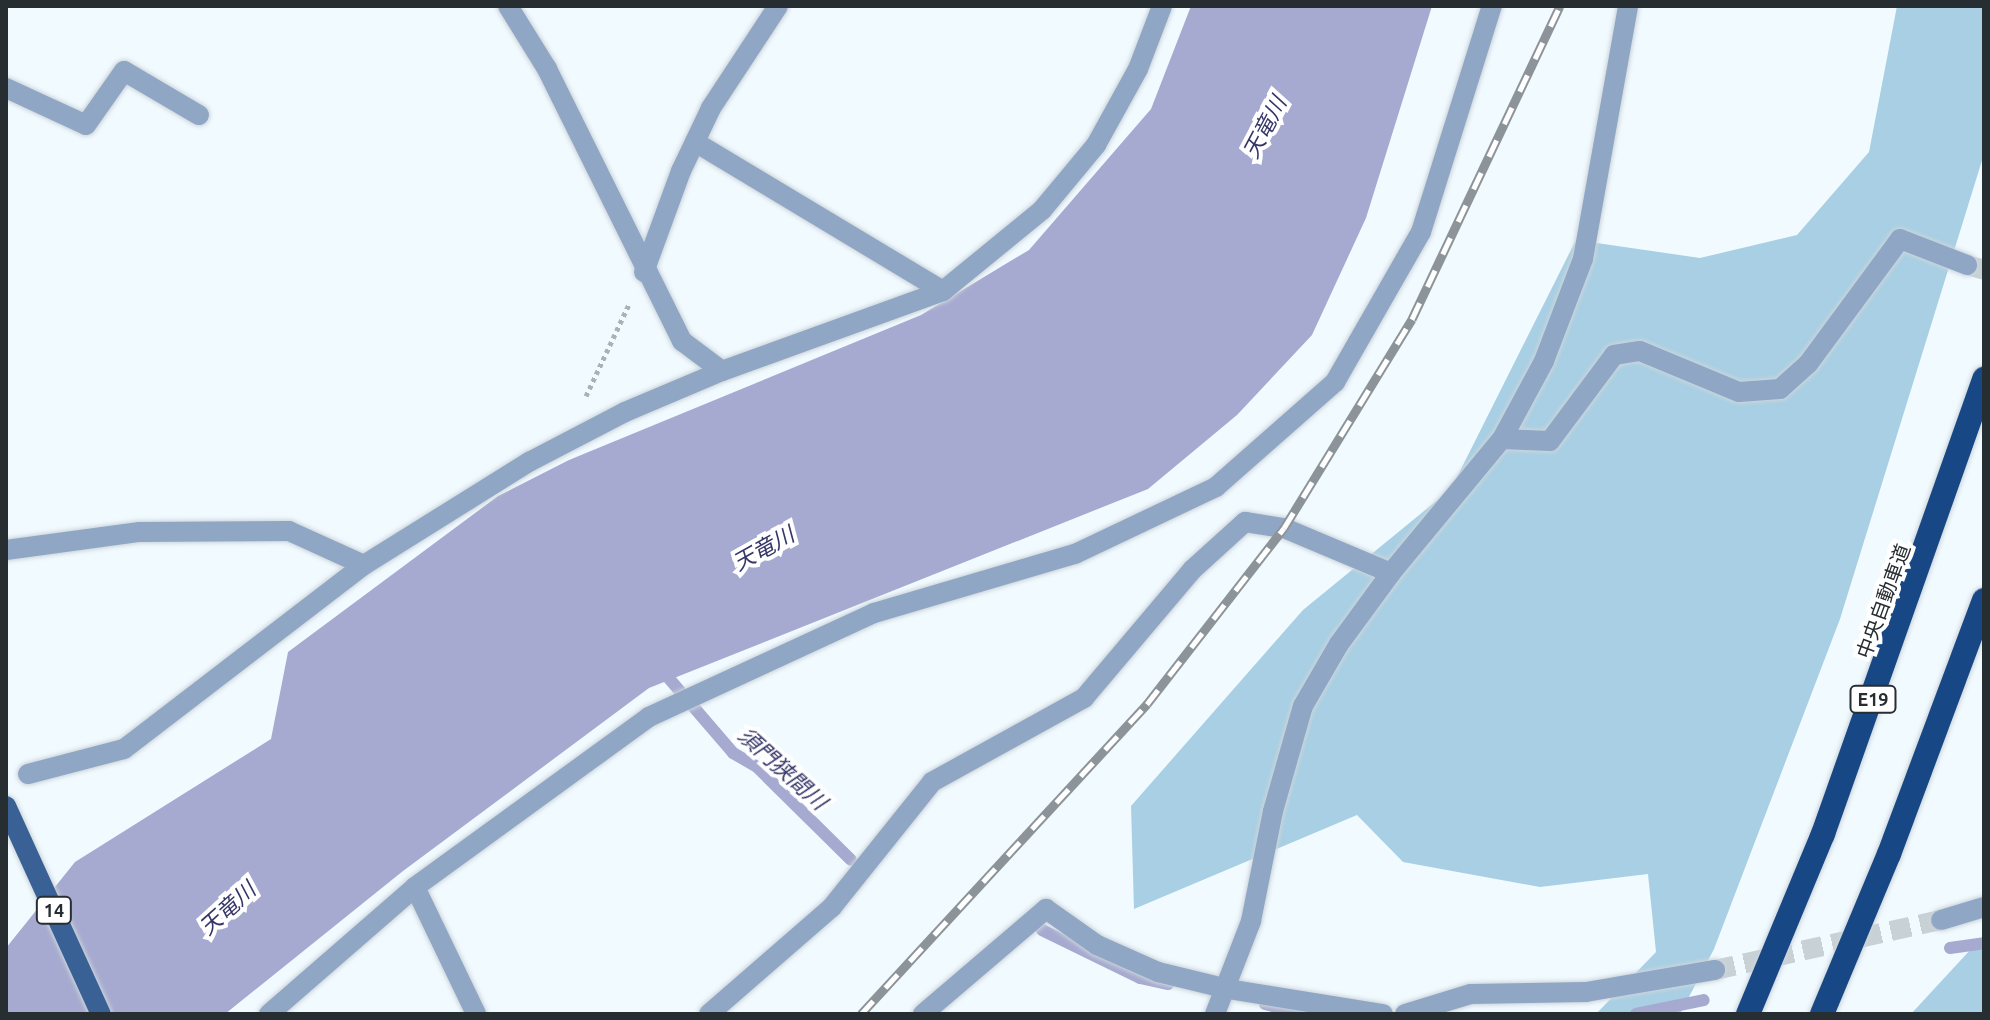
<!DOCTYPE html>
<meta charset="utf-8">
<style>
body{margin:0}
#map{position:relative;width:1990px;height:1020px;overflow:hidden;background:#f1faff;font-family:Ubuntu,"Noto Sans JP",sans-serif}
div>[style]{position:absolute}
.green>*{inset:0;background:#a8cfe4}
.water>*{inset:0;background:#a6aad0}
.stream>*{height:12px;margin:-6px;padding:0 6px;transform-origin:6px;border-radius:6px;background:#a6aad0}
.minor-tunnel>*{height:20px;margin-top:-10px;transform-origin:0;background:repeating-linear-gradient(90deg,#c8d1d6 0 20px,transparent 0 30px)}
.path>*{height:5px;margin-top:-2.5px;transform-origin:0;background:repeating-linear-gradient(90deg,#aab2b7 0 4px,transparent 0 8px)}
.roads{filter:drop-shadow(0 0 2px #ccd5da) drop-shadow(0 0 2px #ccd5da)}
.service>*{height:20px;margin:-10px;padding:0 10px;transform-origin:10px;border-radius:10px;background:#90a6c5}
.minor>*{height:20px;margin:-10px;padding:0 10px;transform-origin:10px;border-radius:10px;background:#90a6c5}
.primary>*{height:20px;margin:-10px;padding:0 10px;transform-origin:10px;border-radius:10px;background:#396196}
.motorway>*{height:24px;margin:-12px;padding:0 12px;transform-origin:12px;border-radius:12px;background:#174784}
.rail>*{height:9px;margin-top:-4.5px;transform-origin:0;background:repeating-linear-gradient(90deg,#fff 0 18px,#8c9499 0 36px);box-sizing:border-box;border-block:2px solid #8c9499}
span{translate:-50% -50%;white-space:nowrap;text-align:center;line-height:1.15;-webkit-text-stroke:8px #fff;paint-order:stroke}
.shield-label span{padding:2px 6px;background:#fff;border:2px solid;border-radius:6px;-webkit-text-stroke-width:0}
.shield-label{font-size:18px;color:#262e32;font-weight:700}
.street-label{font-size:20px;color:#262e32}
.water-label{font-size:22px;color:#353668;font-style:italic}
.frame{position:absolute;inset:0;border:8px solid #262e32;pointer-events:none}
</style>
<div id="map">
<div class="green">
<i style="clip-path:polygon(1897px 6px,1984px 6px,1984px 154px,1840px 619px,1714px 949px,1680px 1014px,1596px 1014px,1656px 952px,1648px 874px,1540px 887px,1403px 862px,1357px 815px,1134px 909px,1131px 806px,1303px 610px,1451px 489px,1576px 240px,1700px 258px,1797px 235px,1869px 152px)"></i>
<i style="clip-path:polygon(1984px 935px,1984px 1014px,1911px 1014px)"></i>
</div>
<div class="water">
<i style="clip-path:polygon(1191px 6px,1432px 6px,1366px 218px,1312px 335px,1237px 415px,1148px 489px,649px 688px,403px 871px,225px 1014px,6px 1014px,6px 948px,75px 862px,271px 739px,288px 652px,498px 496px,569px 460px,921px 315px,1029px 250px,1151px 109px)"></i>
</div>
<div class="stream">
<i style="left:660px;top:668px;width:112px;rotate:49.3deg"></i>
<i style="left:733px;top:753px;width:28px;rotate:30deg"></i>
<i style="left:757px;top:767px;width:132px;rotate:44.7deg"></i>
<i style="left:1042px;top:930px;width:109px;rotate:26.1deg"></i>
<i style="left:1140px;top:978px;width:29px;rotate:12deg"></i>
<i style="left:1950px;top:948px;width:34px;rotate:-8deg"></i>
<i style="left:1265px;top:1004px;width:40px;rotate:14.4deg"></i>
<i style="left:1636px;top:1014px;width:69px;rotate:-11.6deg"></i>
</div>
<div class="minor-tunnel">
<i style="left:1967px;top:265px;width:18px;rotate:16deg"></i>
<i style="left:1715px;top:970px;width:231px;rotate:-12.5deg"></i>
</div>
<div class="path">
<i style="left:586px;top:396px;width:102px;rotate:-64.9deg"></i>
</div>
<div class="roads">
<div class="service">
<i style="left:6px;top:88px;width:88px;rotate:24.8deg"></i>
<i style="left:86px;top:125px;width:66px;rotate:-54.9deg"></i>
<i style="left:124px;top:71px;width:87px;rotate:30.4deg"></i>
</div>
<div class="minor">
<i style="left:508px;top:6px;width:74px;rotate:58.2deg"></i>
<i style="left:547px;top:69px;width:304px;rotate:63.6deg"></i>
<i style="left:682px;top:341px;width:50px;rotate:36.9deg"></i>
<i style="left:722px;top:371px;width:235px;rotate:-19.9deg"></i>
<i style="left:943px;top:291px;width:128px;rotate:-39.3deg"></i>
<i style="left:1042px;top:210px;width:85px;rotate:-50.3deg"></i>
<i style="left:1096px;top:145px;width:87px;rotate:-61.1deg"></i>
<i style="left:1138px;top:69px;width:67px;rotate:-69.1deg"></i>
<i style="left:695px;top:142px;width:289px;rotate:31deg"></i>
<i style="left:644px;top:272px;width:108px;rotate:-69.9deg"></i>
<i style="left:681px;top:171px;width:70px;rotate:-64.5deg"></i>
<i style="left:711px;top:108px;width:122px;rotate:-56.7deg"></i>
<i style="left:1502px;top:439px;width:48px;rotate:2.4deg"></i>
<i style="left:1550px;top:441px;width:107px;rotate:-53.3deg"></i>
<i style="left:1614px;top:355px;width:26px;rotate:-9deg"></i>
<i style="left:1640px;top:351px;width:107px;rotate:22.5deg"></i>
<i style="left:1739px;top:392px;width:41px;rotate:-4.2deg"></i>
<i style="left:1780px;top:389px;width:38px;rotate:-42deg"></i>
<i style="left:1808px;top:364px;width:155px;rotate:-53.6deg"></i>
<i style="left:1900px;top:239px;width:72px;rotate:21.2deg"></i>
<i style="left:6px;top:550px;width:135px;rotate:-7.7deg"></i>
<i style="left:140px;top:532px;width:149px;rotate:-0.4deg"></i>
<i style="left:289px;top:531px;width:82px;rotate:24.4deg"></i>
<i style="left:28px;top:774px;width:99px;rotate:-14.6deg"></i>
<i style="left:124px;top:749px;width:302px;rotate:-37.5deg"></i>
<i style="left:364px;top:565px;width:195px;rotate:-32deg"></i>
<i style="left:529px;top:462px;width:108px;rotate:-27.5deg"></i>
<i style="left:625px;top:412px;width:105px;rotate:-22.9deg"></i>
<i style="left:415px;top:887px;width:141px;rotate:64.3deg"></i>
<i style="left:1941px;top:920px;width:45px;rotate:-16.8deg"></i>
<i style="left:269px;top:1014px;width:194px;rotate:-41deg"></i>
<i style="left:415px;top:887px;width:289px;rotate:-36deg"></i>
<i style="left:649px;top:717px;width:248px;rotate:-24.8deg"></i>
<i style="left:874px;top:613px;width:209px;rotate:-16.4deg"></i>
<i style="left:1075px;top:554px;width:156px;rotate:-25.4deg"></i>
<i style="left:1216px;top:487px;width:159px;rotate:-41.4deg"></i>
<i style="left:1335px;top:382px;width:173px;rotate:-60.2deg"></i>
<i style="left:1421px;top:232px;width:237px;rotate:-72.6deg"></i>
<i style="left:709px;top:1014px;width:163px;rotate:-41deg"></i>
<i style="left:832px;top:907px;width:160px;rotate:-51.3deg"></i>
<i style="left:932px;top:782px;width:174px;rotate:-28.9deg"></i>
<i style="left:1084px;top:698px;width:167px;rotate:-49.8deg"></i>
<i style="left:1192px;top:570px;width:72px;rotate:-42.2deg"></i>
<i style="left:1245px;top:522px;width:39px;rotate:9deg"></i>
<i style="left:1284px;top:528px;width:116px;rotate:22.8deg"></i>
<i style="left:923px;top:1014px;width:162px;rotate:-40.5deg"></i>
<i style="left:1046px;top:909px;width:62px;rotate:35.2deg"></i>
<i style="left:1097px;top:945px;width:67px;rotate:23.9deg"></i>
<i style="left:1158px;top:972px;width:72px;rotate:13.7deg"></i>
<i style="left:1228px;top:989px;width:157px;rotate:9.2deg"></i>
<i style="left:1215px;top:1014px;width:100px;rotate:-68.8deg"></i>
<i style="left:1251px;top:921px;width:112px;rotate:-78.7deg"></i>
<i style="left:1273px;top:811px;width:109px;rotate:-74.1deg"></i>
<i style="left:1303px;top:706px;width:72px;rotate:-59.9deg"></i>
<i style="left:1339px;top:644px;width:88px;rotate:-53.8deg"></i>
<i style="left:1391px;top:573px;width:174px;rotate:-50.4deg"></i>
<i style="left:1502px;top:439px;width:89px;rotate:-61.7deg"></i>
<i style="left:1544px;top:361px;width:109px;rotate:-69.1deg"></i>
<i style="left:1583px;top:259px;width:257px;rotate:-79.9deg"></i>
<i style="left:1405px;top:1014px;width:69px;rotate:-16.9deg"></i>
<i style="left:1471px;top:994px;width:115px;rotate:-1deg"></i>
<i style="left:1586px;top:992px;width:131px;rotate:-9.7deg"></i>
</div>
<div class="primary">
<i style="left:6px;top:806px;width:229px;rotate:65.5deg"></i>
</div>
<div class="motorway">
<i style="left:1748px;top:1014px;width:195px;rotate:-67.4deg"></i>
<i style="left:1823px;top:834px;width:483px;rotate:-70.5deg"></i>
<i style="left:1822px;top:1014px;width:173px;rotate:-67.3deg"></i>
<i style="left:1889px;top:854px;width:271px;rotate:-69.5deg"></i>
</div>
</div>
<div class="rail">
<i style="left:861px;top:1014px;width:422px;rotate:-47.3deg"></i>
<i style="left:1147px;top:704px;width:223px;rotate:-52.1deg"></i>
<i style="left:1284px;top:528px;width:245px;rotate:-58.5deg"></i>
<i style="left:1412px;top:319px;width:346px;rotate:-64.7deg"></i>
</div>
<div class="shield-label">
<span style="left:1873px;top:699px">E19</span>
<span style="left:54px;top:910px">14</span>
</div>
<div class="street-label">
<span style="left:1883px;top:601px;rotate:-70deg">中央自動車道</span>
</div>
<div class="water-label">
<span style="left:1264px;top:127px;rotate:-62deg">天竜川</span>
<span style="left:763px;top:548px;rotate:-29deg">天竜川</span>
<span style="left:783px;top:768px;rotate:42deg">須門狭間川</span>
<span style="left:227px;top:908px;rotate:-42deg">天竜川</span>
</div>
<div class="frame"></div>
</div>
